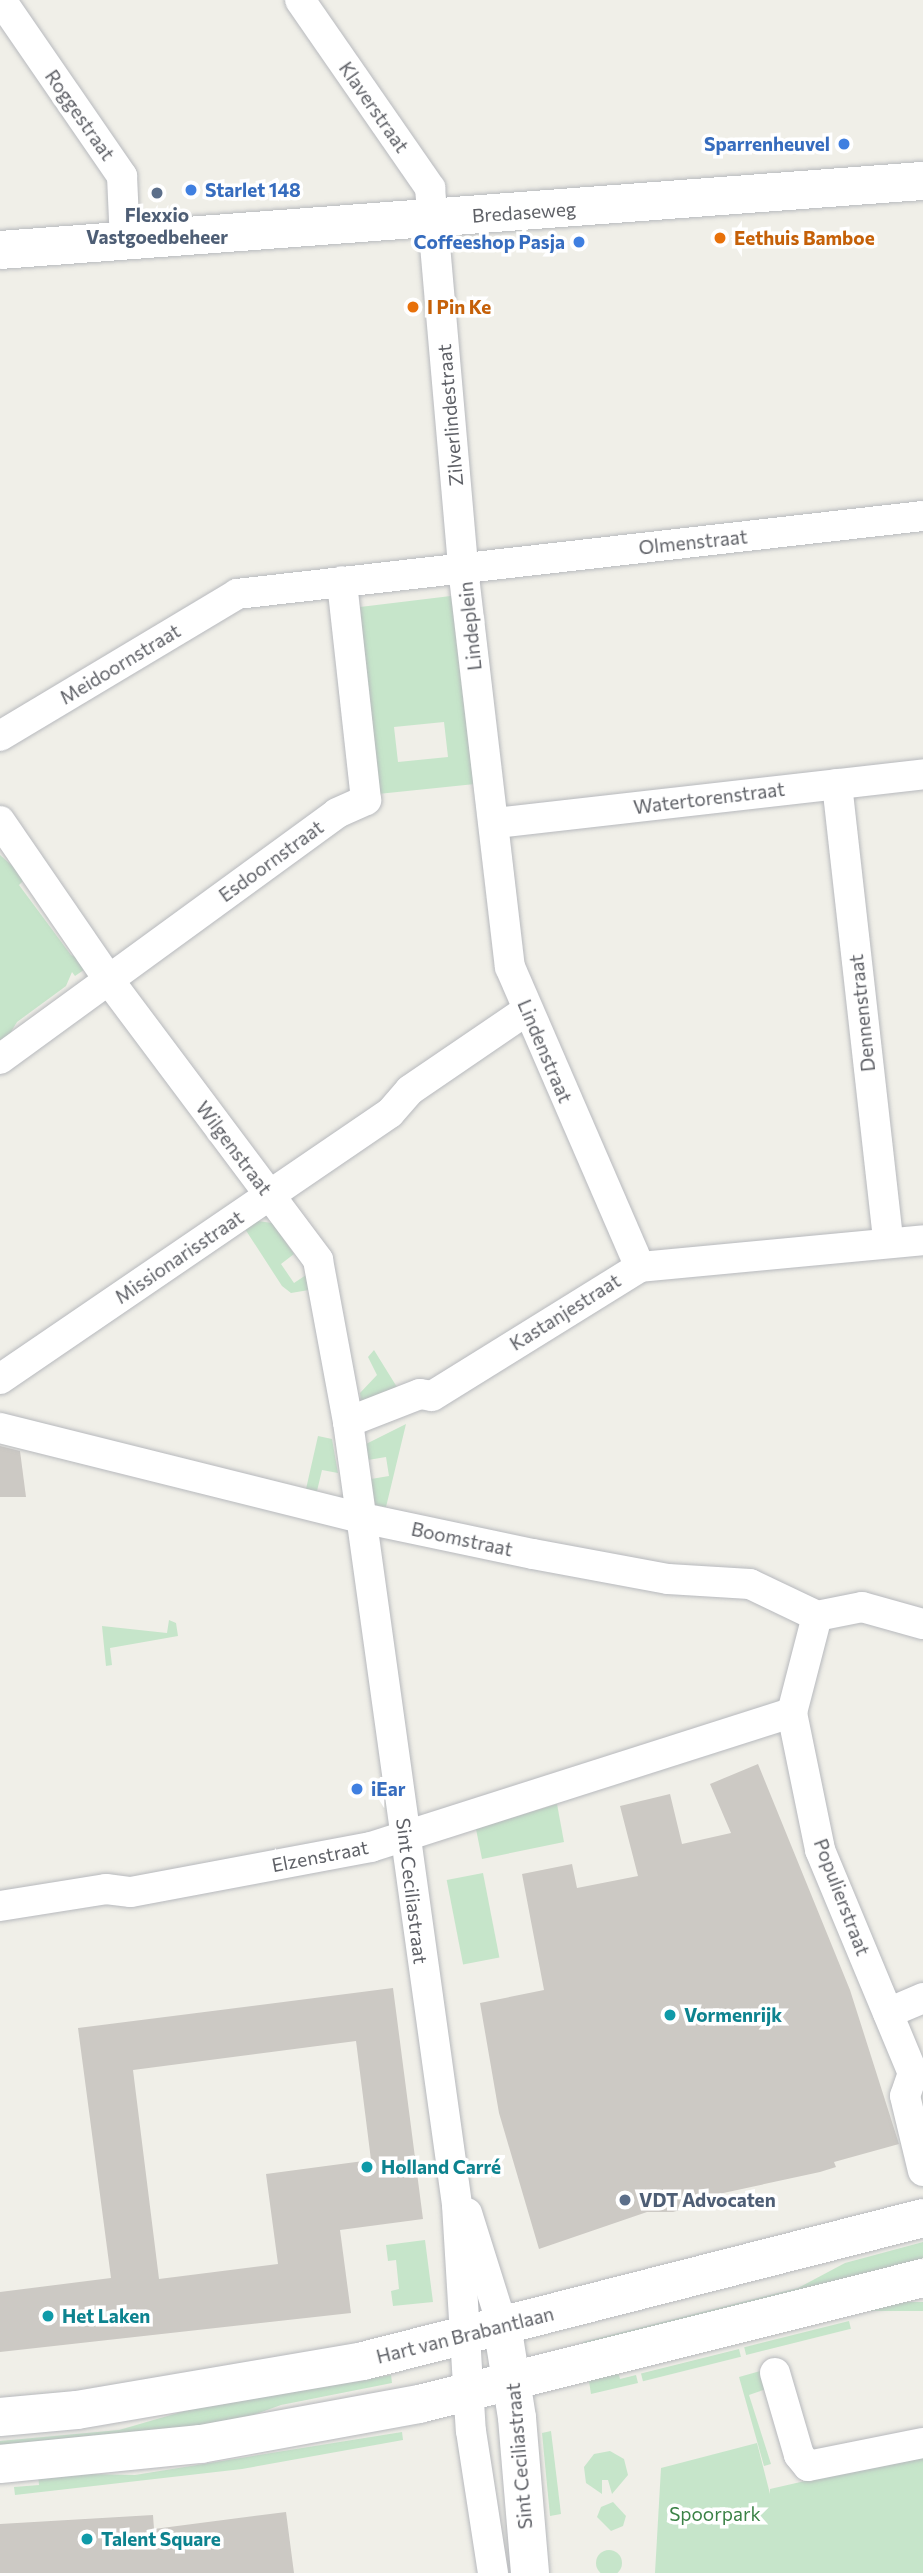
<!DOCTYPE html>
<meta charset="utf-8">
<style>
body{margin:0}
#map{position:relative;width:923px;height:2573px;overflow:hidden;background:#f0efe8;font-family:Commissioner,sans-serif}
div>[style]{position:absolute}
.green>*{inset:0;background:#c6e5ca;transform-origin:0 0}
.round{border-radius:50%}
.building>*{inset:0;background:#ccc9c4}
.roads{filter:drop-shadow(0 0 2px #b7b9bd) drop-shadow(0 0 2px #b7b9bd)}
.street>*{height:30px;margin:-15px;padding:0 15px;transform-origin:15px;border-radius:15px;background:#fff}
.secondary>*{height:38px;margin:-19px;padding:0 19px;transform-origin:19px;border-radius:19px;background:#fff}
.dots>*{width:19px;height:19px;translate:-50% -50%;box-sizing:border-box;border:4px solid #fff;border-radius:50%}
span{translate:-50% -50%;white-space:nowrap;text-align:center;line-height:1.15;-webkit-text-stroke:7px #fff;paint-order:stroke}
.street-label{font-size:19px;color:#5f6167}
.shop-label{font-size:19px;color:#366cbe;font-weight:700}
.right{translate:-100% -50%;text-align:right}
.left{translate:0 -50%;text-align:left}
.service-label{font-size:19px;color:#4e5e75;font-weight:700}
.food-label{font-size:19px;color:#c56008;font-weight:700}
.culture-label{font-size:19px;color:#0d838f;font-weight:700}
.park-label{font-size:19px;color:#3b8246}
</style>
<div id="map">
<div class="green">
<i style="clip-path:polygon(evenodd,459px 595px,475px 784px,378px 794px,360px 607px,459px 595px,444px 722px,448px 757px,398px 762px,394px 727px,444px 722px)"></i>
<i style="clip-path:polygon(0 855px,26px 878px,19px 885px,71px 955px,91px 965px,75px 976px,72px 972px,66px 986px,17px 1022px,0 1050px)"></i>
<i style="clip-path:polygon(258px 1221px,272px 1223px,294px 1254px,281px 1264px,294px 1283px,312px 1271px,315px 1289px,291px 1293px,282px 1286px,245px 1229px)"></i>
<i style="clip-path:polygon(374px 1350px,400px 1392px,361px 1402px,360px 1393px,377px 1375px,368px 1357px)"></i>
<i style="clip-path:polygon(406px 1424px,386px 1507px,375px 1505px,371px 1479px,389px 1476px,386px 1457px,368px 1460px,364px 1445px)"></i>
<i style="clip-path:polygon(318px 1436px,332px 1439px,338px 1473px,322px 1470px,317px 1491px,306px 1489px)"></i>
<i style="clip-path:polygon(169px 1620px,176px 1623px,178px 1636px,110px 1648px,112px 1665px,106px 1666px,102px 1626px,167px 1633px)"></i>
<i style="clip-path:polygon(557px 1804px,564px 1842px,482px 1859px,476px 1829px)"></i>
<i style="left:483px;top:1873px;width:86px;height:37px;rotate:79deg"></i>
<i style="clip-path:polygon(425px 2240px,433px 2302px,393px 2306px,391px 2291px,399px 2289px,396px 2260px,388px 2261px,386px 2245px)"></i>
<i style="clip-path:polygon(923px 2242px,923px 2263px,584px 2349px,583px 2342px,798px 2288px,845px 2263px)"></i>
<i style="left:923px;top:2302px;width:9px;height:71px;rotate:90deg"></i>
<i style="left:849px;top:2321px;width:8px;height:108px;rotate:76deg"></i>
<i style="left:739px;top:2349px;width:8px;height:101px;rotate:76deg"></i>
<i style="clip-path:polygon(617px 2368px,620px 2379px,636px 2375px,638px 2383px,591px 2394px,588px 2375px)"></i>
<i style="clip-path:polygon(771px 2368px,775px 2386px,749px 2395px,771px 2464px,764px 2466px,739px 2377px)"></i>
<i style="clip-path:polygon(391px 2375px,392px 2383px,281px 2405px,226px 2425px,0 2451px,0 2441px,119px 2430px,188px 2410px)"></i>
<i style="clip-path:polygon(551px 2431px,561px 2514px,550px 2516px,542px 2433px)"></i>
<i style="clip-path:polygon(402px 2432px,403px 2440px,242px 2469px,15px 2495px,14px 2487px,39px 2485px,38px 2473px,135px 2475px)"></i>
<i style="clip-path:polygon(757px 2443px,770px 2494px,770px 2489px,923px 2454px,923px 2573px,655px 2573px,661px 2468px)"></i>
<i style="clip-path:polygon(610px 2451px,624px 2459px,628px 2475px,612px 2494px,608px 2480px,602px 2480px,602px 2494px,586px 2483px,584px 2467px,594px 2454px)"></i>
<i style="clip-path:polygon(613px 2502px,626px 2516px,623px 2526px,611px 2531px,597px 2517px,601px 2507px)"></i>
<i class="round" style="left:596px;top:2550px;width:26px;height:26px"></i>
</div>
<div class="building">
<i style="clip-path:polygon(0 1446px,20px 1451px,26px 1497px,0 1497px)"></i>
<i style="clip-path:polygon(758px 1764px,850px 1990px,899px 2144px,834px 2162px,836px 2167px,820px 2172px,714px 2195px,715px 2200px,673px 2212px,647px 2212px,539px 2249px,499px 2113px,480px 2003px,544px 1990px,522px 1874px,572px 1864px,577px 1888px,638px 1876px,620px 1806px,670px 1794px,682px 1844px,731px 1833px,710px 1784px)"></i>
<i style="clip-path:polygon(evenodd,393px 1988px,423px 2219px,340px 2230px,351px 2313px,0 2352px,0 2292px,111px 2278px,78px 2028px,393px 1988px,356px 2041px,371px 2160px,266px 2174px,278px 2264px,159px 2279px,133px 2070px,356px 2041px)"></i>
<i style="clip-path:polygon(286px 2512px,294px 2573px,0 2573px,0 2524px,153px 2515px,154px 2529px)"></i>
</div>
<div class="roads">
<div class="street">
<i style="left:1px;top:0;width:214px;rotate:55.5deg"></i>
<i style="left:122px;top:176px;width:65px;rotate:87.4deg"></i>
<i style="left:300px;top:0;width:229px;rotate:55.3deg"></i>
<i style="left:430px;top:188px;width:381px;rotate:85deg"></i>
<i style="left:463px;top:568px;width:402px;rotate:83.3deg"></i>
<i style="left:510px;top:967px;width:327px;rotate:66.6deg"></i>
<i style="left:0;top:736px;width:276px;rotate:-30.9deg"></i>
<i style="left:237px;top:594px;width:690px;rotate:-6.49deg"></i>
<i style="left:837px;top:784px;width:461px;rotate:83.6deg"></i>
<i style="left:0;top:821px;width:191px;rotate:55.6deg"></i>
<i style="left:108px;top:979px;width:351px;rotate:53.2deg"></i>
<i style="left:318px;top:1260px;width:165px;rotate:79.5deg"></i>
<i style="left:348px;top:1422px;width:791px;rotate:82.07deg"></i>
<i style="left:457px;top:2205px;width:226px;rotate:86.5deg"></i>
<i style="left:471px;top:2431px;width:144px;rotate:81.2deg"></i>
<i style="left:496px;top:823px;width:430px;rotate:-6.5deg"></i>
<i style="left:0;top:1059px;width:417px;rotate:-36.1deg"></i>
<i style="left:337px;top:813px;width:32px;rotate:-24deg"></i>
<i style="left:366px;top:800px;width:220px;rotate:-96.3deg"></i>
<i style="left:0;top:1379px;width:472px;rotate:-34.3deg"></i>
<i style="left:390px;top:1113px;width:30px;rotate:-49deg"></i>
<i style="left:410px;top:1090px;width:140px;rotate:-34.3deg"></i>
<i style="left:348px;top:1422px;width:77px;rotate:-21.3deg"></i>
<i style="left:420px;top:1394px;width:12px;rotate:9deg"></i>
<i style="left:432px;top:1396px;width:245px;rotate:-31.8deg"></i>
<i style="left:640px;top:1267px;width:284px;rotate:-5.4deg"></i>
<i style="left:0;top:1428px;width:373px;rotate:14deg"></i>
<i style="left:362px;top:1518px;width:175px;rotate:11.9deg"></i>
<i style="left:533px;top:1554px;width:137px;rotate:10.5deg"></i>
<i style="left:668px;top:1579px;width:82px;rotate:3.5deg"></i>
<i style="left:750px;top:1584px;width:74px;rotate:25.5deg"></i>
<i style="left:817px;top:1616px;width:46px;rotate:-11.3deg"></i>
<i style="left:862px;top:1607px;width:63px;rotate:15.6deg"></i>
<i style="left:817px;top:1616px;width:100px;rotate:104.5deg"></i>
<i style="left:792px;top:1713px;width:140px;rotate:78.4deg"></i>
<i style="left:820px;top:1850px;width:242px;rotate:67.4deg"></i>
<i style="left:913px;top:2073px;width:24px;rotate:109deg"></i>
<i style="left:905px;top:2096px;width:77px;rotate:76.5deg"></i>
<i style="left:0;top:1906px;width:107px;rotate:-9.1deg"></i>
<i style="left:106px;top:1889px;width:25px;rotate:7deg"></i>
<i style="left:131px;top:1892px;width:244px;rotate:-10.6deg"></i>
<i style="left:371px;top:1847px;width:442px;rotate:-17.7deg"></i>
<i style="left:888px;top:2013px;width:38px;rotate:-23deg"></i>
<i style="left:467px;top:2213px;width:117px;rotate:72.6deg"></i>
<i style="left:775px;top:2373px;width:85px;rotate:73.7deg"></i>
<i style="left:799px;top:2455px;width:14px;rotate:51deg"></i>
<i style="left:808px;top:2466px;width:117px;rotate:-11.3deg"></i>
</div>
<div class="secondary">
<i style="left:0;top:250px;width:926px;rotate:-4.28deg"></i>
<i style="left:502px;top:2325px;width:94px;rotate:80.8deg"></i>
<i style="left:517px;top:2418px;width:156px;rotate:85.2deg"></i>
<i style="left:0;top:2417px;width:77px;rotate:-5.2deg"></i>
<i style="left:77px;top:2410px;width:290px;rotate:-9.7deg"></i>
<i style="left:363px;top:2361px;width:578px;rotate:-14.32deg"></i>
<i style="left:0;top:2464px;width:202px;rotate:-5.7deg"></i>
<i style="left:201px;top:2444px;width:222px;rotate:-10.4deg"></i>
<i style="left:419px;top:2404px;width:520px;rotate:-14.04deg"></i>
</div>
</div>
<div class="dots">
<i style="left:844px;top:144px;background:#3f7fe0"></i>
<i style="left:191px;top:190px;background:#3f7fe0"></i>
<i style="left:157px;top:193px;background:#5c6f8a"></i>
<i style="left:720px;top:238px;background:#e8710a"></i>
<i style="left:579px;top:242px;background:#3f7fe0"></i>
<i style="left:413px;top:307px;background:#e8710a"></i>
<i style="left:357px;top:1789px;background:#3f7fe0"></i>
<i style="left:670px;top:2015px;background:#0f9aa8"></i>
<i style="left:367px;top:2167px;background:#0f9aa8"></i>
<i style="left:625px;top:2200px;background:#5c6f8a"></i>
<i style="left:48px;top:2316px;background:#0f9aa8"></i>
<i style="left:87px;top:2539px;background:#0f9aa8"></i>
</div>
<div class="street-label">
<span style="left:374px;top:107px;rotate:55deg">Klaverstraat</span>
<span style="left:80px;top:115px;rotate:55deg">Roggestraat</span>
<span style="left:524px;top:212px;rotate:-4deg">Bredaseweg</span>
<span style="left:450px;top:415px;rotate:-95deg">Zilverlindestraat</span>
<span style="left:693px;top:542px;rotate:-6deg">Olmenstraat</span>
<span style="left:470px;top:626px;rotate:-96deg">Lindeplein</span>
<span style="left:120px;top:664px;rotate:-31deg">Meidoornstraat</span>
<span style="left:709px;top:798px;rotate:-7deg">Watertorenstraat</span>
<span style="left:271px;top:861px;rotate:-36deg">Esdoornstraat</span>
<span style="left:862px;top:1013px;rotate:-96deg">Dennenstraat</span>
<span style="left:545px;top:1051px;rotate:67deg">Lindenstraat</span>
<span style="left:234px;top:1148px;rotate:53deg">Wilgenstraat</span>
<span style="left:179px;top:1257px;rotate:-34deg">Missionarisstraat</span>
<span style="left:565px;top:1312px;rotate:-32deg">Kastanjestraat</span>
<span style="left:462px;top:1539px;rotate:12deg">Boomstraat</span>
<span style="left:320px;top:1856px;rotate:-11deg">Elzenstraat</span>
<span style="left:412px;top:1891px;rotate:83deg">Sint Ceciliastraat</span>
<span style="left:842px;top:1897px;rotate:69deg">Populierstraat</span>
<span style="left:465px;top:2335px;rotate:-14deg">Hart van Brabantlaan</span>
<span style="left:519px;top:2456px;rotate:-95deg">Sint Ceciliastraat</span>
</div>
<div class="shop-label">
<span class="right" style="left:830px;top:144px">Sparrenheuvel</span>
<span class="left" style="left:205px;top:190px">Starlet 148</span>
<span class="right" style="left:565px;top:242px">Coffeeshop Pasja</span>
<span class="left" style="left:371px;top:1789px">iEar</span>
</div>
<div class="service-label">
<span style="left:157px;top:226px">Flexxio<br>Vastgoedbeheer</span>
<span class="left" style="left:639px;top:2200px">VDT Advocaten</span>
</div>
<div class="food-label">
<span class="left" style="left:734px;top:238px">Eethuis Bamboe</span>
<span class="left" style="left:427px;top:307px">I Pin Ke</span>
</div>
<div class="culture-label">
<span class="left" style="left:684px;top:2015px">Vormenrijk</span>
<span class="left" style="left:381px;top:2167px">Holland Carré</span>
<span class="left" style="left:62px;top:2316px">Het Laken</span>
<span class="left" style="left:101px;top:2539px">Talent Square</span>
</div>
<div class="park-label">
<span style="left:715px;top:2514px">Spoorpark</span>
</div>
</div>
